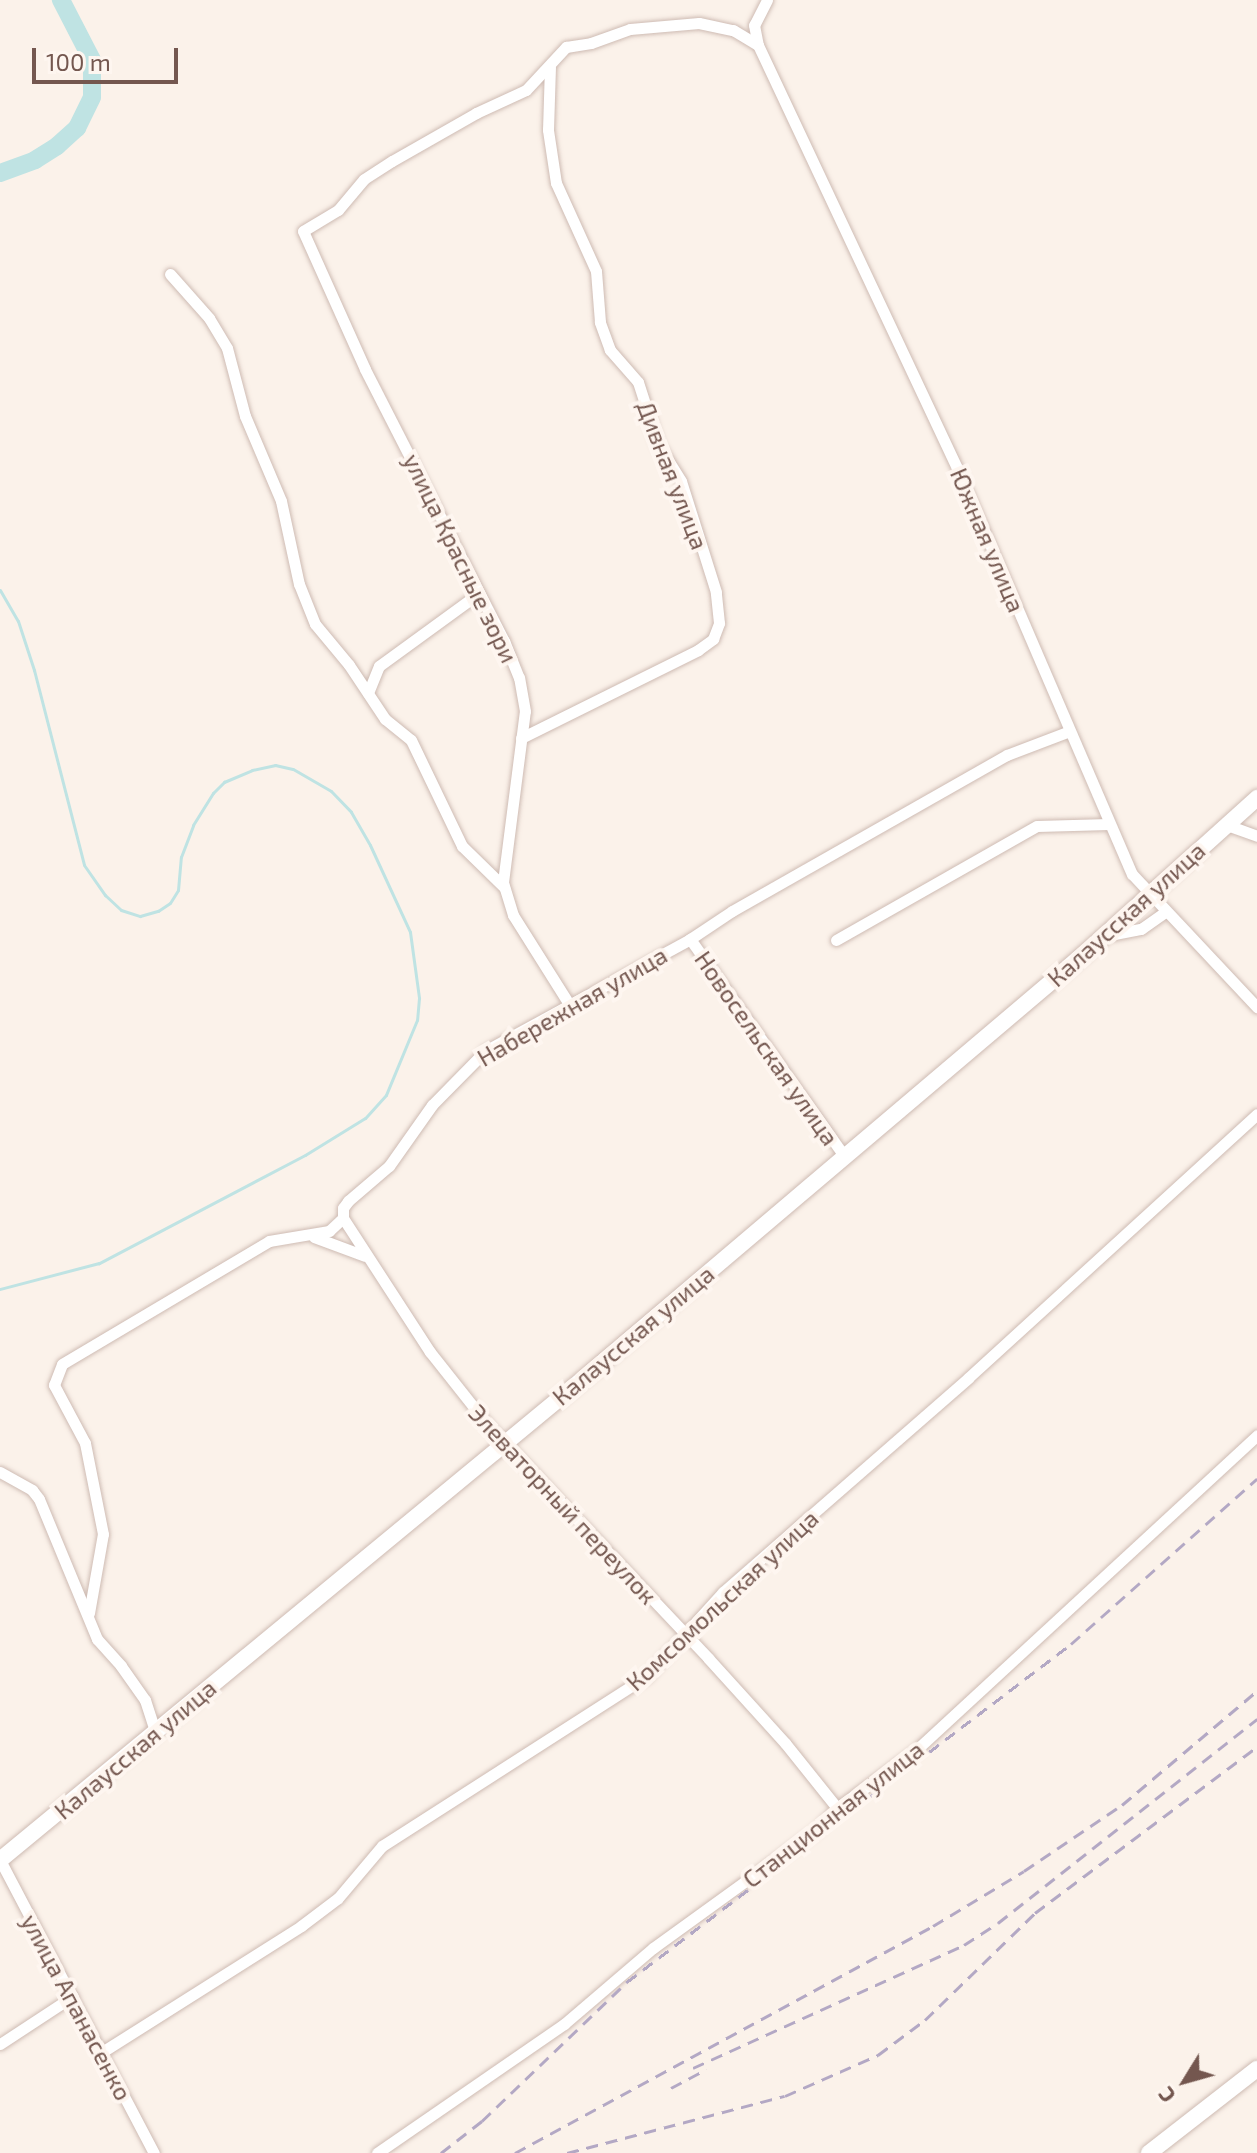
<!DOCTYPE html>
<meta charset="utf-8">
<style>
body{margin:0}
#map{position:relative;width:1257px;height:2153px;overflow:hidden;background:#fbf2ea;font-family:"Exo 2",sans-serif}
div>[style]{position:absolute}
.stream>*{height:3px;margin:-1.5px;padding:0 1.5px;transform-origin:1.5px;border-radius:1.5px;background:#bfe3e3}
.river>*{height:18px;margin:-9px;padding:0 9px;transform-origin:9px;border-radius:9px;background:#bfe3e3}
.roads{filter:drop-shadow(0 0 2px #cebbb3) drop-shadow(0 0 2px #cebbb3)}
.street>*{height:11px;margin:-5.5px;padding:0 5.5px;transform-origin:5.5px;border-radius:5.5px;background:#fff}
.secondary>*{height:16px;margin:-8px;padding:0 8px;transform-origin:8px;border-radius:8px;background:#fff}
.rail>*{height:3px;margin-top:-1.5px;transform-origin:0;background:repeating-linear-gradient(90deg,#b3a8c4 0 12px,transparent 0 20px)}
span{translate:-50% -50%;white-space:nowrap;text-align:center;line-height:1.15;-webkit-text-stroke:8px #fef6f0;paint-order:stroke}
.street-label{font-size:24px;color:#74574f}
.north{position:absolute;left:1145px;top:2041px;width:80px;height:80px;-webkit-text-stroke:6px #fef6f0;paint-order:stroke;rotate:233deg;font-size:22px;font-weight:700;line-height:32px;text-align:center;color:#74574f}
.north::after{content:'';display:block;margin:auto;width:28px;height:36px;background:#74574f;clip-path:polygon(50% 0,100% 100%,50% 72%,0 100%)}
.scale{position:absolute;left:32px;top:48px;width:146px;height:36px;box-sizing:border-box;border:4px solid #74574f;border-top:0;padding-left:10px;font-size:24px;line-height:28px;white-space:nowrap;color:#74574f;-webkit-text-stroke:6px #fef6f0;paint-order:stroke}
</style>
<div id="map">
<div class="stream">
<i style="left:0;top:590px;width:36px;rotate:60deg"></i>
<i style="left:18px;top:621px;width:52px;rotate:71.9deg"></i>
<i style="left:34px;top:670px;width:201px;rotate:75.6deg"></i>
<i style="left:84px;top:865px;width:37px;rotate:55deg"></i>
<i style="left:105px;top:895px;width:22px;rotate:43deg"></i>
<i style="left:121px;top:910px;width:20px;rotate:18deg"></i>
<i style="left:140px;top:916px;width:19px;rotate:-16deg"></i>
<i style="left:158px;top:911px;width:14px;rotate:-34deg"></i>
<i style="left:170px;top:903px;width:15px;rotate:-58deg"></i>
<i style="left:178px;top:890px;width:33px;rotate:-85deg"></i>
<i style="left:181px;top:857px;width:34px;rotate:-69deg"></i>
<i style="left:193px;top:825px;width:38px;rotate:-58deg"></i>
<i style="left:213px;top:793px;width:16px;rotate:-45deg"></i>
<i style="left:224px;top:782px;width:30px;rotate:-23deg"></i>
<i style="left:252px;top:770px;width:24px;rotate:-12deg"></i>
<i style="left:275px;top:765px;width:18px;rotate:13deg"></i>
<i style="left:293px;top:769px;width:44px;rotate:30.1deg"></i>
<i style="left:331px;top:791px;width:29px;rotate:46deg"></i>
<i style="left:351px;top:812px;width:38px;rotate:60deg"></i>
<i style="left:370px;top:845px;width:96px;rotate:65.3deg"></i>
<i style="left:410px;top:932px;width:67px;rotate:82.2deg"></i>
<i style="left:419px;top:998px;width:22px;rotate:95deg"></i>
<i style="left:417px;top:1020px;width:81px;rotate:112.5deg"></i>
<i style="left:386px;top:1095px;width:31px;rotate:132deg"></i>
<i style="left:365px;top:1118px;width:70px;rotate:148.3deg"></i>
<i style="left:305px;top:1155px;width:233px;rotate:152.3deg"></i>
<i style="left:99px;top:1263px;width:102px;rotate:165.3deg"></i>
</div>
<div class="river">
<i style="left:0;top:173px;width:37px;rotate:-20deg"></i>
<i style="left:35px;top:160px;width:26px;rotate:-32deg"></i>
<i style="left:57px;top:146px;width:27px;rotate:-42deg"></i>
<i style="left:77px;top:128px;width:34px;rotate:-64deg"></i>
<i style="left:92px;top:97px;width:37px;rotate:-90deg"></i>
<i style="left:92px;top:60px;width:68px;rotate:-117.3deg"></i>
</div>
<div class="roads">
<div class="street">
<i style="left:767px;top:0;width:28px;rotate:117deg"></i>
<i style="left:754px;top:25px;width:20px;rotate:79deg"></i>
<i style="left:758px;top:45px;width:467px;rotate:64.8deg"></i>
<i style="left:957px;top:468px;width:442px;rotate:66.7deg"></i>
<i style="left:1132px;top:874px;width:183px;rotate:46.8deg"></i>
<i style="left:170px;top:274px;width:59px;rotate:48.4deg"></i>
<i style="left:209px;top:318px;width:35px;rotate:59deg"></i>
<i style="left:227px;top:348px;width:70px;rotate:75.2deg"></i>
<i style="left:245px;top:416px;width:92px;rotate:67deg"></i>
<i style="left:281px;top:501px;width:85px;rotate:77.8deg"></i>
<i style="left:299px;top:584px;width:43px;rotate:68.2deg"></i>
<i style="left:315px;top:624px;width:53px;rotate:50.3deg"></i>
<i style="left:349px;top:665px;width:65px;rotate:56.3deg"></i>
<i style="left:385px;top:719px;width:33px;rotate:39deg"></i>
<i style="left:411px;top:740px;width:118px;rotate:64.3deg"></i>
<i style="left:462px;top:846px;width:59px;rotate:44.3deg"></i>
<i style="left:368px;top:693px;width:29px;rotate:-68deg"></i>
<i style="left:379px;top:666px;width:124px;rotate:-36.1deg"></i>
<i style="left:521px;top:738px;width:198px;rotate:-26.4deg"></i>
<i style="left:698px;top:650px;width:19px;rotate:-36deg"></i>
<i style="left:713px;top:639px;width:17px;rotate:-69deg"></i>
<i style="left:719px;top:623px;width:31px;rotate:-96deg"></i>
<i style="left:716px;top:592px;width:116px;rotate:-107.5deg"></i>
<i style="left:681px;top:481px;width:44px;rotate:-121.9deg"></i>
<i style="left:658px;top:444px;width:65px;rotate:-107.9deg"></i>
<i style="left:638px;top:382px;width:43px;rotate:-131.2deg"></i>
<i style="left:610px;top:350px;width:30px;rotate:-110deg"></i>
<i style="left:600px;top:322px;width:51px;rotate:-94.5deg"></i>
<i style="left:596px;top:271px;width:97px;rotate:-114.4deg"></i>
<i style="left:556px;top:183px;width:54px;rotate:-98.6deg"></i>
<i style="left:548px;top:130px;width:63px;rotate:-88.2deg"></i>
<i style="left:1227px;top:825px;width:32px;rotate:20deg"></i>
<i style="left:1104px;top:936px;width:38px;rotate:-11deg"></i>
<i style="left:1141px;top:929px;width:29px;rotate:-35deg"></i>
<i style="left:690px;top:939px;width:266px;rotate:54.6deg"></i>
<i style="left:836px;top:940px;width:231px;rotate:-29.6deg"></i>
<i style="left:1037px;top:826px;width:72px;rotate:-1.6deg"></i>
<i style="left:569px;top:1004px;width:105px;rotate:-122.2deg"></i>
<i style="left:513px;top:915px;width:34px;rotate:-107deg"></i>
<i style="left:503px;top:882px;width:172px;rotate:-82.7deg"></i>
<i style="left:525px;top:711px;width:34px;rotate:-100deg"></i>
<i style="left:519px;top:678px;width:40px;rotate:-112deg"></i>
<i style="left:504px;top:641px;width:305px;rotate:-117.1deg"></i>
<i style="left:365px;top:369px;width:151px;rotate:-114.2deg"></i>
<i style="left:303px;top:231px;width:41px;rotate:-31deg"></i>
<i style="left:338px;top:210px;width:40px;rotate:-50deg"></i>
<i style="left:364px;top:179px;width:33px;rotate:-33deg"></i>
<i style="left:392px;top:161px;width:97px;rotate:-29.7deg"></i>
<i style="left:476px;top:113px;width:55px;rotate:-24.7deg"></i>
<i style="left:526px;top:90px;width:59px;rotate:-47.1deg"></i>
<i style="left:566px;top:47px;width:25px;rotate:-9deg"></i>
<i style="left:591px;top:43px;width:41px;rotate:-19.7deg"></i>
<i style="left:630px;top:29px;width:69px;rotate:-5deg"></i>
<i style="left:699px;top:23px;width:35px;rotate:12deg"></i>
<i style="left:733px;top:30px;width:29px;rotate:31deg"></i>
<i style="left:343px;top:1218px;width:160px;rotate:57deg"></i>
<i style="left:430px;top:1352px;width:92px;rotate:51.6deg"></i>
<i style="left:487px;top:1424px;width:322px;rotate:46.6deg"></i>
<i style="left:708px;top:1658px;width:115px;rotate:47.8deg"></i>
<i style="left:785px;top:1743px;width:83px;rotate:51.3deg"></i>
<i style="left:314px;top:1237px;width:54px;rotate:20.4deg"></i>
<i style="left:0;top:1472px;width:37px;rotate:29deg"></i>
<i style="left:32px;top:1490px;width:11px;rotate:52deg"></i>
<i style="left:39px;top:1499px;width:152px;rotate:67.5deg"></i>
<i style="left:97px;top:1639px;width:36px;rotate:48deg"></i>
<i style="left:121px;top:1666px;width:42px;rotate:54.8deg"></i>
<i style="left:145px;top:1700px;width:32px;rotate:72deg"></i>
<i style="left:89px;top:1613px;width:80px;rotate:-80deg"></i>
<i style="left:103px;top:1534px;width:93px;rotate:-101.2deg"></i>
<i style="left:85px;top:1443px;width:66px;rotate:-118.1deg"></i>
<i style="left:54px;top:1385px;width:22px;rotate:-69deg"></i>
<i style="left:62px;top:1364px;width:241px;rotate:-30.7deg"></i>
<i style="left:269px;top:1241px;width:61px;rotate:-9.5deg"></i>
<i style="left:329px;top:1231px;width:19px;rotate:-43deg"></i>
<i style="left:343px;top:1218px;width:10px;rotate:-90deg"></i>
<i style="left:343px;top:1208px;width:9px;rotate:-54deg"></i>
<i style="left:348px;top:1201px;width:54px;rotate:-40.5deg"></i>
<i style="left:389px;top:1166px;width:75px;rotate:-54.8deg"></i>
<i style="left:432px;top:1105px;width:76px;rotate:-45.5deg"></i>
<i style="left:485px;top:1051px;width:234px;rotate:-28.6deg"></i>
<i style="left:690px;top:939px;width:50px;rotate:-33.7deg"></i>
<i style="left:732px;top:911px;width:316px;rotate:-29.6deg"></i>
<i style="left:1007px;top:755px;width:67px;rotate:-20.9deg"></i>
<i style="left:0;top:1860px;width:331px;rotate:62.3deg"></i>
<i style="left:0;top:2044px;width:87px;rotate:-33.3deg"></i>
<i style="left:102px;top:2052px;width:236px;rotate:-32.3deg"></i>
<i style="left:301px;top:1926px;width:46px;rotate:-37.1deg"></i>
<i style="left:338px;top:1898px;width:68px;rotate:-49.8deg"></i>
<i style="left:382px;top:1846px;width:315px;rotate:-32.7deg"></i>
<i style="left:647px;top:1676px;width:113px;rotate:-47.9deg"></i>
<i style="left:723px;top:1592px;width:325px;rotate:-41.1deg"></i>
<i style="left:968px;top:1378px;width:391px;rotate:-42.4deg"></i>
<i style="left:377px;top:2153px;width:227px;rotate:-34.6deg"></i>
<i style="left:564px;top:2024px;width:117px;rotate:-40.5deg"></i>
<i style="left:653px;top:1948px;width:201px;rotate:-35.9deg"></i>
<i style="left:816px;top:1830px;width:30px;rotate:-46deg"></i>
<i style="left:837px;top:1808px;width:97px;rotate:-36.2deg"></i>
<i style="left:915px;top:1751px;width:466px;rotate:-42.7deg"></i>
</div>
<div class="secondary">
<i style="left:0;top:1860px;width:732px;rotate:-39.52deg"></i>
<i style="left:565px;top:1394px;width:682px;rotate:-40.3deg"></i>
<i style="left:1085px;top:953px;width:232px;rotate:-42deg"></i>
<i style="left:1149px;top:2153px;width:137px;rotate:-37.9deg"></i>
</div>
</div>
<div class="rail">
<i style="left:693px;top:2068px;width:298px;rotate:-24.4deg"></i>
<i style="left:964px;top:1945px;width:40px;rotate:-32.9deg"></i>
<i style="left:998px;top:1923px;width:330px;rotate:-38.2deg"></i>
<i style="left:671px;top:2088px;width:40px;rotate:-28deg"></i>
<i style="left:441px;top:2153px;width:52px;rotate:-38deg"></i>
<i style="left:482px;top:2121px;width:201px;rotate:-43.8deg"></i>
<i style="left:627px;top:1982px;width:558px;rotate:-37.28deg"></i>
<i style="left:1071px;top:1644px;width:249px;rotate:-41.6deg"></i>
<i style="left:515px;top:2153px;width:476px;rotate:-28.5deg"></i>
<i style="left:933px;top:1926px;width:106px;rotate:-31.1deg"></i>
<i style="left:1024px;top:1871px;width:118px;rotate:-34deg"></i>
<i style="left:1122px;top:1805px;width:177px;rotate:-40.2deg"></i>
<i style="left:567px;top:2153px;width:225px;rotate:-14.7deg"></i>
<i style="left:785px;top:2096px;width:102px;rotate:-23.8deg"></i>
<i style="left:878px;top:2055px;width:59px;rotate:-36.7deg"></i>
<i style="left:925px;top:2020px;width:153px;rotate:-44.2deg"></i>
<i style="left:1035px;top:1913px;width:277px;rotate:-36.8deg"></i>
</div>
<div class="street-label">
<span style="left:673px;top:475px;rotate:69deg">Дивная улица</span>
<span style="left:988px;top:540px;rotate:67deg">Южная улица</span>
<span style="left:461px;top:558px;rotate:64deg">улица Красные зори</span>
<span style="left:1126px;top:914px;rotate:-42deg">Калаусская улица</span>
<span style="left:572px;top:1006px;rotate:-30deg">Набережная улица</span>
<span style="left:767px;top:1048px;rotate:55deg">Новосельская улица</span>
<span style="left:633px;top:1335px;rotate:-40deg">Калаусская улица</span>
<span style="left:563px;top:1504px;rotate:47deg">Элеваторный переулок</span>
<span style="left:722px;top:1600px;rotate:-43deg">Комсомольская улица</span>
<span style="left:135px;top:1749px;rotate:-40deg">Калаусская улица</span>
<span style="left:833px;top:1814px;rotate:-38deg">Станционная улица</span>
<span style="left:77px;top:2007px;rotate:62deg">улица Апанасенко</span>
</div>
<div class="north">С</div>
<div class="scale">100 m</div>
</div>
